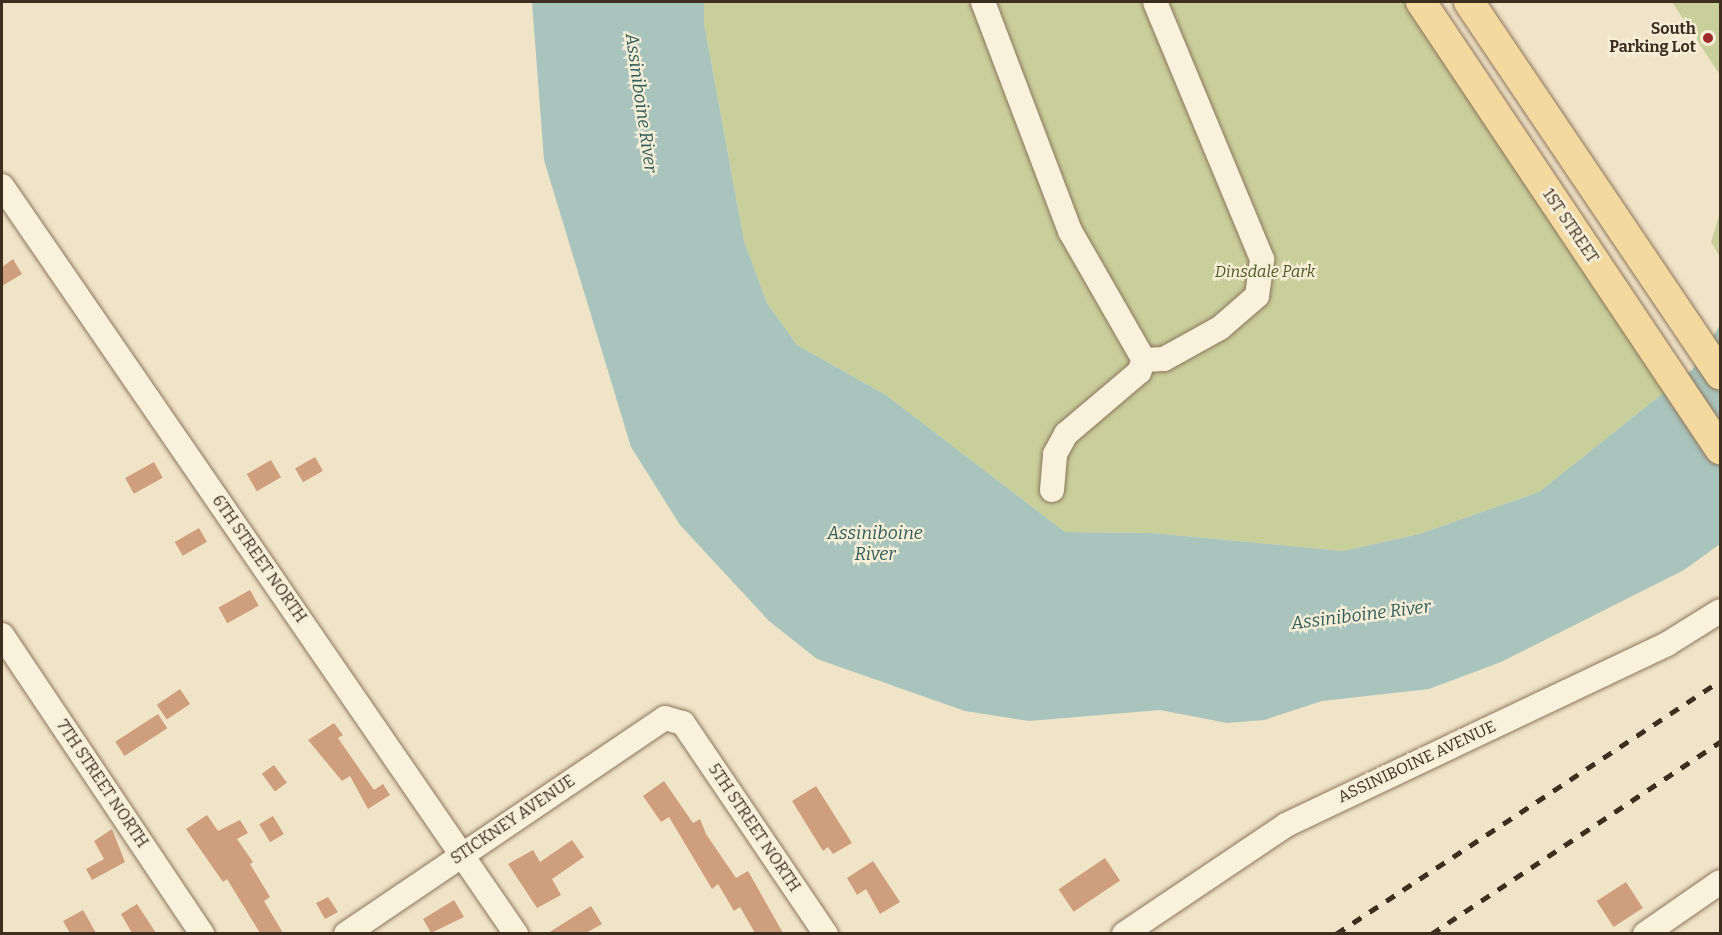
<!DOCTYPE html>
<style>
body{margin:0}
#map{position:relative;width:1722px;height:935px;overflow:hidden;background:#f0e4c8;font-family:Bitter,serif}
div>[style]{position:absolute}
.green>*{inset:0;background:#c9cf9b}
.water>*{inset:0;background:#a9c4bc}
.building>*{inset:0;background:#cf9f7d;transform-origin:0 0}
.roads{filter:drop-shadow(0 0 2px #8d765c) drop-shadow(0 0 2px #8d765c)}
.minor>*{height:24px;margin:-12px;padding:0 12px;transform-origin:12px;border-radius:12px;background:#faf1dc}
.major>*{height:30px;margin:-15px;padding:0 15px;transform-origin:15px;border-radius:15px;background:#f3d9a0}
.rail>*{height:4.5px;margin-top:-2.25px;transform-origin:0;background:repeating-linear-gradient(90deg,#3d2e20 0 10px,transparent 0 20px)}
.dots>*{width:16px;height:16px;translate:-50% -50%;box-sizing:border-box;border:3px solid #f7eed8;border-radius:50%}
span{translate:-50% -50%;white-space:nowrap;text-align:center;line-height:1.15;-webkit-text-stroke:4.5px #f7eed8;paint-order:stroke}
.poi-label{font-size:16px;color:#3d2e20;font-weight:700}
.right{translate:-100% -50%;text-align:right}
.street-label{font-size:16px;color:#3d2e20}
.park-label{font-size:16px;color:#4d5a26;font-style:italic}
.water-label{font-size:18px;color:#2f5d5a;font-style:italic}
.frame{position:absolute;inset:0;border:3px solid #3d2e20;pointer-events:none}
</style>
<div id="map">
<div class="green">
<i style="clip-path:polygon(704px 2px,1415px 2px,1672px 386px,1539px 492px,1419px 534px,1343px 551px,1152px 533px,1065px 532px,886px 395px,797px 345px,767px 303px,744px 241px,704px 23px)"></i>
<i style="clip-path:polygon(1672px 2px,1720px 2px,1720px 75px)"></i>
<i style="clip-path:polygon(1720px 213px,1720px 257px,1711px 242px)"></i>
</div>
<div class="water">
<i style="clip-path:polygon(532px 2px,704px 2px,704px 23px,744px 241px,767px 303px,797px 345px,886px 395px,1065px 532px,1152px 533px,1343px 551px,1419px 534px,1539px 492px,1692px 370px,1720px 325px,1720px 544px,1684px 570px,1501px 662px,1429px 689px,1322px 701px,1264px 720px,1227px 723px,1160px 710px,1029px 721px,965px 711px,817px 659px,769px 621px,680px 525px,631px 447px,544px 160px)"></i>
</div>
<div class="building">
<i style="clip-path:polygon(13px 259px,22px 274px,2px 286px,2px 267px)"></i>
<i style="left:315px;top:457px;width:16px;height:23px;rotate:60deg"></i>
<i style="left:271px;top:460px;width:20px;height:28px;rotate:60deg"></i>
<i style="left:154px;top:462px;width:18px;height:33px;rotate:61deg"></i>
<i style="left:199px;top:528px;width:16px;height:28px;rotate:60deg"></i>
<i style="left:250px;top:590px;width:18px;height:36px;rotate:61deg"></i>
<i style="left:180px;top:689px;width:18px;height:28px;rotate:56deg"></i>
<i style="left:158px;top:714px;width:17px;height:51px;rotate:57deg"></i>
<i style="clip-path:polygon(334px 723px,343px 735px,338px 738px,374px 790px,383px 784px,390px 795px,368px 809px,350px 776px,342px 781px,308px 740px)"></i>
<i style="left:274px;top:765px;width:22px;height:15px;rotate:54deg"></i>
<i style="clip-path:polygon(664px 781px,693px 823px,700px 819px,706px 834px,736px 878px,748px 871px,783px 933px,755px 933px,740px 907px,734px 911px,718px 884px,712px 889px,669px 817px,661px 822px,643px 796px)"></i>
<i style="clip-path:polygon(816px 786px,852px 843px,833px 854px,828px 847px,823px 851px,792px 801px)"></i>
<i style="clip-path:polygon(207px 815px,218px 831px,240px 820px,248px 833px,237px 839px,253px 862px,250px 864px,270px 897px,264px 901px,283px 933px,260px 933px,227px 879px,223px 882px,186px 829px)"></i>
<i style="left:273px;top:816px;width:21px;height:16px;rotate:59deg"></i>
<i style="clip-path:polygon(112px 829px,125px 862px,92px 880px,86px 869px,104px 859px,94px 841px)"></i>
<i style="clip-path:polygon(572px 840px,584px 857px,552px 879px,561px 895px,537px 908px,508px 864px,533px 850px,540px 862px)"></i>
<i style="left:1105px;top:858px;width:27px;height:56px;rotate:56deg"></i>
<i style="clip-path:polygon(873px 861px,900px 902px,880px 914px,866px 889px,857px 895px,847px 878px)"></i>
<i style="left:1626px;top:882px;width:31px;height:35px;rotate:57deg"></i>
<i style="clip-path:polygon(328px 897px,338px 912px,325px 919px,316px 903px)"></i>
<i style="clip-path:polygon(454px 900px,464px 917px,431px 933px,423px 919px)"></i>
<i style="clip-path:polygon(137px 904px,156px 933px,132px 933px,121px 914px)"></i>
<i style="clip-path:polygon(591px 906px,602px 924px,586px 933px,548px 933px)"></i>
<i style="clip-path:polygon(83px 910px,96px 933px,70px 933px,63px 921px)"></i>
</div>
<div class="roads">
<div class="minor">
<i style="left:983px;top:2px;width:245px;rotate:69.2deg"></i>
<i style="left:1070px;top:231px;width:149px;rotate:60.2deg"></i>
<i style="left:1144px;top:360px;width:20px;rotate:-3deg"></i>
<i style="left:1164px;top:359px;width:64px;rotate:-29deg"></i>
<i style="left:1220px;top:328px;width:49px;rotate:-40.9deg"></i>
<i style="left:1257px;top:296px;width:37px;rotate:-82deg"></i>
<i style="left:1262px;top:259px;width:278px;rotate:-112.6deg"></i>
<i style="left:2px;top:186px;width:908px;rotate:55.5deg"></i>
<i style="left:1052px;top:490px;width:36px;rotate:-85deg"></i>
<i style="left:1055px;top:454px;width:23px;rotate:-61deg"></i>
<i style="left:1066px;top:434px;width:96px;rotate:-40.3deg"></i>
<i style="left:1139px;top:372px;width:13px;rotate:-67deg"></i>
<i style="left:2px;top:635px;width:360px;rotate:56.2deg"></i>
<i style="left:346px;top:934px;width:385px;rotate:-34.1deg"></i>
<i style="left:665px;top:718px;width:19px;rotate:16deg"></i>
<i style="left:683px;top:723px;width:255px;rotate:55.9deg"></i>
<i style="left:1124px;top:934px;width:195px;rotate:-33.9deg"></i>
<i style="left:1286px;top:825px;width:422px;rotate:-25.4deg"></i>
<i style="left:1667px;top:644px;width:62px;rotate:-31.9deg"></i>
<i style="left:1645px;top:934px;width:91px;rotate:-34.7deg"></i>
</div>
<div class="major">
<i style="left:1421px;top:2px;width:538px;rotate:56.22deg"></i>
<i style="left:1469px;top:2px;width:449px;rotate:56deg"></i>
</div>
</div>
<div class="rail">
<i style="left:1336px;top:934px;width:460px;rotate:-33.4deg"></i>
<i style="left:1431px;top:934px;width:347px;rotate:-33.6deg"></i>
</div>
<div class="dots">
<i style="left:1708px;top:38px;background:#9e2a2b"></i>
</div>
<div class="poi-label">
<span class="right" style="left:1696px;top:38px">South<br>Parking Lot</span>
</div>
<div class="street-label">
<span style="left:1570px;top:226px;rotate:56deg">1ST STREET</span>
<span style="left:259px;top:559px;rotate:55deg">6TH STREET NORTH</span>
<span style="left:1417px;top:762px;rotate:-25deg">ASSINIBOINE AVENUE</span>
<span style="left:102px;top:784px;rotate:56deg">7TH STREET NORTH</span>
<span style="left:513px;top:820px;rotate:-34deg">STICKNEY AVENUE</span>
<span style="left:754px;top:828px;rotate:56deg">5TH STREET NORTH</span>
</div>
<div class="park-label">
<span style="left:1265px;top:272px">Dinsdale Park</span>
</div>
<div class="water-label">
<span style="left:641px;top:103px;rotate:82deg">Assiniboine River</span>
<span style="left:875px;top:544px">Assiniboine<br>River</span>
<span style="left:1361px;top:615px;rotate:-7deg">Assiniboine River</span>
</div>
<div class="frame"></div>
</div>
